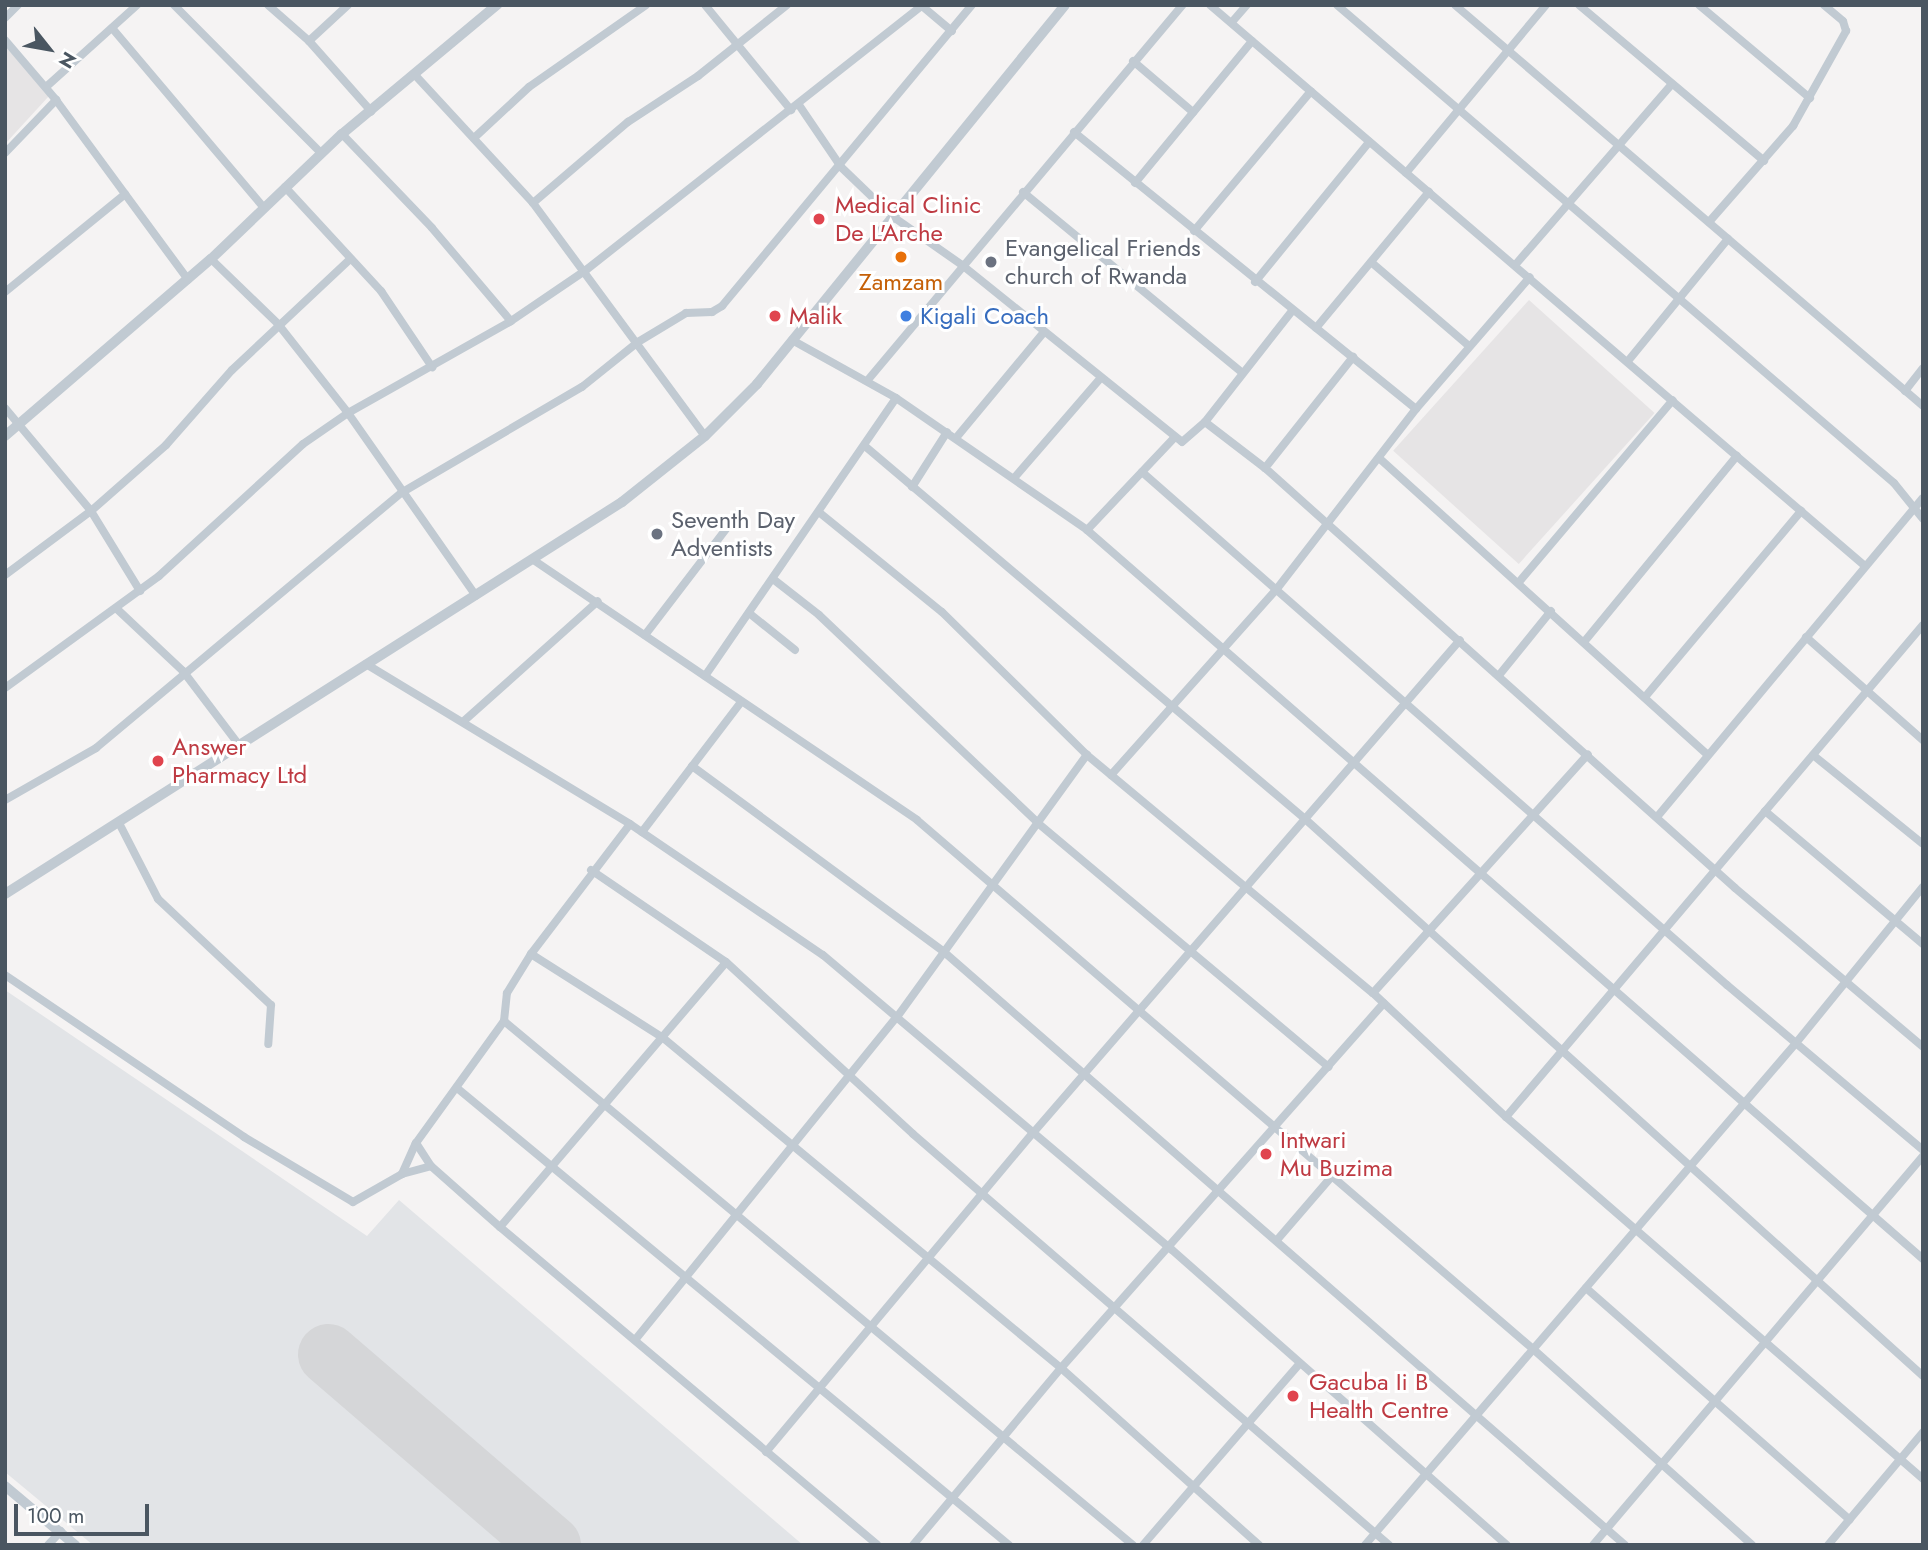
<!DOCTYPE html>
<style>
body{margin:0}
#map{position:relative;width:1928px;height:1550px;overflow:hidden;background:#f5f3f3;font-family:Jost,sans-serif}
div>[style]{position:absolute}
.education>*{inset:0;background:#e6e4e5;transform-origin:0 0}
.airport>*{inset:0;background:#e2e4e7}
.runway>*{height:61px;margin:-30.5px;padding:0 30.5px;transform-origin:30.5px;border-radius:30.5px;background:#d5d6d8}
.minor>*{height:8px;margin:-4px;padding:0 4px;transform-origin:4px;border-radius:4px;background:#c1cad2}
.tertiary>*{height:10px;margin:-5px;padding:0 5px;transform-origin:5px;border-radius:5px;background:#c1cad2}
.dots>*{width:19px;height:19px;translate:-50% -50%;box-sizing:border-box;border:4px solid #fff;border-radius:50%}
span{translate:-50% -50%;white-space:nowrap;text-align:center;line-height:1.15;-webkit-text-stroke:6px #fff;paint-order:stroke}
.health-label{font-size:24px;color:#be3a42}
.left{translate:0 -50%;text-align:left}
.worship-label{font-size:24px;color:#5b616d}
.food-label{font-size:24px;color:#c56008}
.shop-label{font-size:24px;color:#366cbe}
.frame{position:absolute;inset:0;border:7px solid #4a5661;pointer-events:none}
.north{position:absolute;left:14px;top:14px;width:70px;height:70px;-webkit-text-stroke:5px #fff;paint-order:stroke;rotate:121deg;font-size:19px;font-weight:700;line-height:28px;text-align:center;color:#4a5661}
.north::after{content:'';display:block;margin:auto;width:24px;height:32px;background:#4a5661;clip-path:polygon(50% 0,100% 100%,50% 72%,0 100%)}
.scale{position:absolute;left:14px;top:1504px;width:135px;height:32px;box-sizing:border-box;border:4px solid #4a5661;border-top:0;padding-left:9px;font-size:21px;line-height:24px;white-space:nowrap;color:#4a5661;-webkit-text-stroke:5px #fff;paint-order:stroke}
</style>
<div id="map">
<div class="education">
<i style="clip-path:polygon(5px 46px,49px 96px,5px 144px)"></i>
<i style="left:1529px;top:300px;width:169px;height:203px;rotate:42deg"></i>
</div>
<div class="airport">
<i style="clip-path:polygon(5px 990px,367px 1236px,399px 1200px,803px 1545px,93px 1545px,5px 1472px)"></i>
</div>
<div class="runway">
<i style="left:328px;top:1354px;width:293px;rotate:40.7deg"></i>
</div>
<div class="minor">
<i style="left:174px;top:5px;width:209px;rotate:45.2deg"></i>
<i style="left:268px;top:5px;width:55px;rotate:41.3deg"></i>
<i style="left:309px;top:41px;width:94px;rotate:48.5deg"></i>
<i style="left:705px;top:5px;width:136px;rotate:50.7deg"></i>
<i style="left:1210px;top:5px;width:862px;rotate:40.58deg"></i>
<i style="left:1337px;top:5px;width:734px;rotate:40.64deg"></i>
<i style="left:1894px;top:483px;width:46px;rotate:51.1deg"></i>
<i style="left:1455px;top:5px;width:616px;rotate:40.59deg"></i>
<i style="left:1579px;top:5px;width:242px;rotate:40.1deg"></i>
<i style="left:1699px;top:5px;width:145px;rotate:40deg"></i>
<i style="left:5px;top:18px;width:18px;rotate:-45deg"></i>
<i style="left:1232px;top:22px;width:23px;rotate:-49deg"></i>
<i style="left:112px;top:28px;width:236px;rotate:49.8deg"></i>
<i style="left:5px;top:40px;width:79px;rotate:49.6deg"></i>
<i style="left:56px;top:100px;width:223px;rotate:53.7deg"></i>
<i style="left:309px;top:41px;width:53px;rotate:-42.7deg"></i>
<i style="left:1133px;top:61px;width:79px;rotate:40.4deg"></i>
<i style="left:415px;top:75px;width:174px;rotate:47.3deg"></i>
<i style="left:533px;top:203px;width:290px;rotate:53.6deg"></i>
<i style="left:46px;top:87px;width:122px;rotate:-42deg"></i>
<i style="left:799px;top:105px;width:75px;rotate:55.9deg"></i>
<i style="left:841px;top:167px;width:71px;rotate:43.9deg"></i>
<i style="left:892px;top:216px;width:85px;rotate:35deg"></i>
<i style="left:962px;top:265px;width:282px;rotate:38.8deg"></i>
<i style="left:1182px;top:442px;width:30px;rotate:-41deg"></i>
<i style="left:1205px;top:422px;width:141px;rotate:-51.9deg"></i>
<i style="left:1074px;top:132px;width:440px;rotate:39deg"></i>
<i style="left:342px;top:134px;width:130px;rotate:46.2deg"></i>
<i style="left:432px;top:228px;width:122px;rotate:49.7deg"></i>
<i style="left:474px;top:138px;width:75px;rotate:-42.8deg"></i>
<i style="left:529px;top:87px;width:143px;rotate:-35deg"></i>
<i style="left:5px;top:153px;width:74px;rotate:-46.1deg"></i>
<i style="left:1406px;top:173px;width:219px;rotate:-50.2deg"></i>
<i style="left:1135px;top:183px;width:184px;rotate:-50.5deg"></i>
<i style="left:285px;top:187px;width:142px;rotate:47.3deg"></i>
<i style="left:381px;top:291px;width:92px;rotate:56.1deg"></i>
<i style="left:1023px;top:192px;width:283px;rotate:39.5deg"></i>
<i style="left:533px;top:203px;width:125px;rotate:-40.5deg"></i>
<i style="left:628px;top:122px;width:84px;rotate:-33.3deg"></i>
<i style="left:698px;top:76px;width:114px;rotate:-38.6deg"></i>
<i style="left:1709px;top:222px;width:128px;rotate:-48.8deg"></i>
<i style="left:1793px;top:126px;width:109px;rotate:-60.8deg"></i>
<i style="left:1846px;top:31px;width:10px;rotate:-107deg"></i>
<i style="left:1843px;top:21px;width:25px;rotate:-140deg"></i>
<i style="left:1194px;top:231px;width:182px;rotate:-50.1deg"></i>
<i style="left:211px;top:259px;width:93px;rotate:44.1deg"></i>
<i style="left:278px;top:324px;width:113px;rotate:51.8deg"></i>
<i style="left:348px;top:413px;width:223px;rotate:55deg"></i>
<i style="left:1371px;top:262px;width:129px;rotate:40.6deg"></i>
<i style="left:1516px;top:264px;width:238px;rotate:-49.1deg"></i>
<i style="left:1255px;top:282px;width:181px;rotate:-50.8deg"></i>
<i style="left:5px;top:292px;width:155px;rotate:-39.2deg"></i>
<i style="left:1316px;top:328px;width:177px;rotate:-50.3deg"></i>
<i style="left:792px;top:340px;width:119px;rotate:29.1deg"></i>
<i style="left:896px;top:398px;width:232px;rotate:34.6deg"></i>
<i style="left:1087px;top:530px;width:1109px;rotate:41.09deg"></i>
<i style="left:1628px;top:361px;width:158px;rotate:-50.7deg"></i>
<i style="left:867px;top:381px;width:491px;rotate:-50deg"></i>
<i style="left:1905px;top:391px;width:29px;rotate:-52deg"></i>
<i style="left:5px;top:408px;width:134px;rotate:50.1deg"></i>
<i style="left:91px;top:511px;width:94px;rotate:58.5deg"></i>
<i style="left:1205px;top:422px;width:76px;rotate:37.5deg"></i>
<i style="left:1265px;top:468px;width:630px;rotate:41.78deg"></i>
<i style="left:1735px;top:888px;width:246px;rotate:40.2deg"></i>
<i style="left:956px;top:438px;width:138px;rotate:-50.3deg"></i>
<i style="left:866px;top:447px;width:574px;rotate:40.27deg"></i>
<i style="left:1304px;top:818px;width:833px;rotate:42.03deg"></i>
<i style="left:1379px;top:458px;width:442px;rotate:42.1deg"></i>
<i style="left:1265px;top:468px;width:142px;rotate:-51.6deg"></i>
<i style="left:1142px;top:472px;width:778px;rotate:41.25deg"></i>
<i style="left:1727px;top:985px;width:256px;rotate:40.1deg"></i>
<i style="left:1015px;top:477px;width:130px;rotate:-49.1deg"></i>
<i style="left:912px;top:487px;width:65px;rotate:-57.5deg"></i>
<i style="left:820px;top:513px;width:157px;rotate:39.1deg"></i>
<i style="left:942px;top:612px;width:204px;rotate:44.6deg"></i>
<i style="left:1087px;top:755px;width:372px;rotate:39.8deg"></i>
<i style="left:1373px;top:993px;width:182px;rotate:43deg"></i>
<i style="left:1506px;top:1117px;width:552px;rotate:40.96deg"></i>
<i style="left:1087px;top:530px;width:127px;rotate:-46.6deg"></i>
<i style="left:532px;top:559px;width:465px;rotate:34.1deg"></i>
<i style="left:917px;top:820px;width:812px;rotate:40.65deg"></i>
<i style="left:1533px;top:1349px;width:294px;rotate:41.8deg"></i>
<i style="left:5px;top:575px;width:107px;rotate:-36.7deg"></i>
<i style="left:91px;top:511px;width:100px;rotate:-41.3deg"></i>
<i style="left:166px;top:445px;width:100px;rotate:-48.7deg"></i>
<i style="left:232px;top:370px;width:162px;rotate:-43.2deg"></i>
<i style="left:773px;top:579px;width:58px;rotate:38deg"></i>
<i style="left:819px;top:615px;width:303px;rotate:43.5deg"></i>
<i style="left:1039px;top:824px;width:378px;rotate:40deg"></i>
<i style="left:1519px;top:582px;width:238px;rotate:-49.8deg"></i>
<i style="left:117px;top:609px;width:91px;rotate:43.2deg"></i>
<i style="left:183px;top:671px;width:93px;rotate:52.9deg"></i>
<i style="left:749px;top:613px;width:59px;rotate:38.8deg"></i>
<i style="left:645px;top:635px;width:155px;rotate:-52.6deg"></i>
<i style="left:1806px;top:637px;width:156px;rotate:41.4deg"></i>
<i style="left:1584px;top:642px;width:241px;rotate:-50.6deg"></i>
<i style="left:366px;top:664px;width:309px;rotate:31.2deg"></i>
<i style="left:630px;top:824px;width:233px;rotate:34.2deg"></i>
<i style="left:823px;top:955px;width:456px;rotate:40.2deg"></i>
<i style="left:1171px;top:1249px;width:448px;rotate:41.4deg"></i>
<i style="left:1500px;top:674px;width:81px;rotate:-51deg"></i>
<i style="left:705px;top:676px;width:337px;rotate:-55.5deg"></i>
<i style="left:5px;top:688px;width:190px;rotate:-36deg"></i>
<i style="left:159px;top:576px;width:195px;rotate:-42.5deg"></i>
<i style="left:303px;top:444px;width:55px;rotate:-34.6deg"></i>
<i style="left:348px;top:413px;width:187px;rotate:-29.4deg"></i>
<i style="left:511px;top:321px;width:91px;rotate:-34.2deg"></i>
<i style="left:586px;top:270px;width:427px;rotate:-38.2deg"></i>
<i style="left:922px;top:6px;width:39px;rotate:40deg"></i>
<i style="left:1645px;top:697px;width:243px;rotate:-50deg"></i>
<i style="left:465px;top:720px;width:178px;rotate:-41.8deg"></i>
<i style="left:1813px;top:755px;width:141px;rotate:39deg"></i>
<i style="left:692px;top:766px;width:313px;rotate:36.4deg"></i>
<i style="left:944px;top:952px;width:903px;rotate:41.05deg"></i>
<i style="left:1111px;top:775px;width:248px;rotate:-48.3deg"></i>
<i style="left:1276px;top:590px;width:229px;rotate:-52.3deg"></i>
<i style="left:1416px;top:409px;width:174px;rotate:-49.2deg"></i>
<i style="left:5px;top:800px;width:105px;rotate:-29.7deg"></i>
<i style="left:96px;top:748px;width:398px;rotate:-39.9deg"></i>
<i style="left:401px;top:493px;width:210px;rotate:-30.4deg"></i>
<i style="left:582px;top:387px;width:72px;rotate:-38.8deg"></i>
<i style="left:638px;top:342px;width:56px;rotate:-31.1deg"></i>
<i style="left:686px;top:313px;width:26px;rotate:-2deg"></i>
<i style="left:712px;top:312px;width:12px;rotate:-31deg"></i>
<i style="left:722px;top:306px;width:391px;rotate:-50.3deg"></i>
<i style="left:1765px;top:811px;width:207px;rotate:40.1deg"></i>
<i style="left:1657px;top:817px;width:415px;rotate:-50.2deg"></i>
<i style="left:119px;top:823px;width:85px;rotate:62.8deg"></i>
<i style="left:158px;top:899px;width:155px;rotate:43.2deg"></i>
<i style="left:271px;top:1005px;width:39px;rotate:94deg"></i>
<i style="left:642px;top:832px;width:163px;rotate:-52.7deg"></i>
<i style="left:591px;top:870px;width:163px;rotate:34.3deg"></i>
<i style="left:726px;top:962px;width:254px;rotate:42.6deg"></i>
<i style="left:913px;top:1134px;width:629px;rotate:40.81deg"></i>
<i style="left:531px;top:954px;width:155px;rotate:32.4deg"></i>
<i style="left:662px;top:1037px;width:518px;rotate:39.68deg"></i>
<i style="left:1061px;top:1368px;width:266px;rotate:41.8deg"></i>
<i style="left:5px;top:975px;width:289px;rotate:34.1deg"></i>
<i style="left:244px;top:1137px;width:127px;rotate:30.8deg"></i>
<i style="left:353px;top:1202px;width:56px;rotate:-29.7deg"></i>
<i style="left:402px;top:1174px;width:34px;rotate:-66deg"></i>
<i style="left:416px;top:1143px;width:150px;rotate:-54.2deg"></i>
<i style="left:504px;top:1021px;width:28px;rotate:-84deg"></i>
<i style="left:507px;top:993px;width:46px;rotate:-58.4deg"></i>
<i style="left:531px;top:954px;width:163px;rotate:-52.7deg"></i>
<i style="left:1373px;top:993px;width:321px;rotate:-48deg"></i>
<i style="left:504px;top:1021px;width:819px;rotate:39.8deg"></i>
<i style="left:457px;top:1088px;width:717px;rotate:39.62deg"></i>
<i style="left:1506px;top:1117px;width:645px;rotate:-49.72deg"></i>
<i style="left:416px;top:1143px;width:27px;rotate:57deg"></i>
<i style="left:431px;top:1166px;width:92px;rotate:41.5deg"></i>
<i style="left:500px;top:1227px;width:493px;rotate:40.1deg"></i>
<i style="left:402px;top:1174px;width:30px;rotate:-15deg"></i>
<i style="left:500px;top:1227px;width:348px;rotate:-49.5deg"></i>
<i style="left:1277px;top:1240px;width:86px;rotate:-49.3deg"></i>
<i style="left:1586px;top:1288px;width:351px;rotate:41.3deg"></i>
<i style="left:635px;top:1340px;width:416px;rotate:-51deg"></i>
<i style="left:897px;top:1017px;width:324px;rotate:-54.1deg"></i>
<i style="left:766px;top:1452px;width:416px;rotate:-50.1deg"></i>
<i style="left:1033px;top:1133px;width:652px;rotate:-49.1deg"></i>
<i style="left:48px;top:1545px;width:19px;rotate:-47deg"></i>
<i style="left:913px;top:1545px;width:231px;rotate:-50.1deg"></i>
<i style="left:1061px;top:1368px;width:487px;rotate:-48.5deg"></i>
<i style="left:1143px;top:1545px;width:240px;rotate:-49.2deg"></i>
<i style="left:1365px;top:1545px;width:662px;rotate:-49.35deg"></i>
<i style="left:1796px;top:1043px;width:201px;rotate:-50.9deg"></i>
<i style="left:1593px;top:1545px;width:510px;rotate:-49.69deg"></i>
<i style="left:1828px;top:1545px;width:148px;rotate:-49.9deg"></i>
</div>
<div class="tertiary">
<i style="left:5px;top:436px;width:272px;rotate:-40.7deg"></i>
<i style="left:211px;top:259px;width:181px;rotate:-43.7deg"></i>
<i style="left:342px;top:134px;width:202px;rotate:-39.8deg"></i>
<i style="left:5px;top:894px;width:731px;rotate:-32.43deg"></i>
<i style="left:622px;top:502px;width:106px;rotate:-38.5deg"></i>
<i style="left:705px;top:436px;width:74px;rotate:-45deg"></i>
<i style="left:757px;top:384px;width:488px;rotate:-50.9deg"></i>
<i style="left:5px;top:1486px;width:92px;rotate:40.1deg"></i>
</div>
<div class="dots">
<i style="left:819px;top:219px;background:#e0444e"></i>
<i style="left:901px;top:257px;background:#e8710a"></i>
<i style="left:991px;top:262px;background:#6b7280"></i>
<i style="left:775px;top:316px;background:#e0444e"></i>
<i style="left:906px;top:316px;background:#3f7fe0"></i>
<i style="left:657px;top:534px;background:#6b7280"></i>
<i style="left:158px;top:761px;background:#e0444e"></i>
<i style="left:1266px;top:1154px;background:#e0444e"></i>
<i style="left:1293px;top:1396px;background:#e0444e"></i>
</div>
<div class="health-label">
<span class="left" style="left:835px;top:219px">Medical Clinic<br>De L'Arche</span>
<span class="left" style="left:789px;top:316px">Malik</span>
<span class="left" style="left:172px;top:761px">Answer<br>Pharmacy Ltd</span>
<span class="left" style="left:1280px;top:1154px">Intwari<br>Mu Buzima</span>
<span class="left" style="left:1309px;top:1396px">Gacuba Ii B<br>Health Centre</span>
</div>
<div class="worship-label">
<span class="left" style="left:1005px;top:262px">Evangelical Friends<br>church of Rwanda</span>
<span class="left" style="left:671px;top:534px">Seventh Day<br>Adventists</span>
</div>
<div class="food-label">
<span style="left:901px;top:282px">Zamzam</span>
</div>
<div class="shop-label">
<span class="left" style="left:920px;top:316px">Kigali Coach</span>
</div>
<div class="frame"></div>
<div class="north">N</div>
<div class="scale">100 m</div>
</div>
